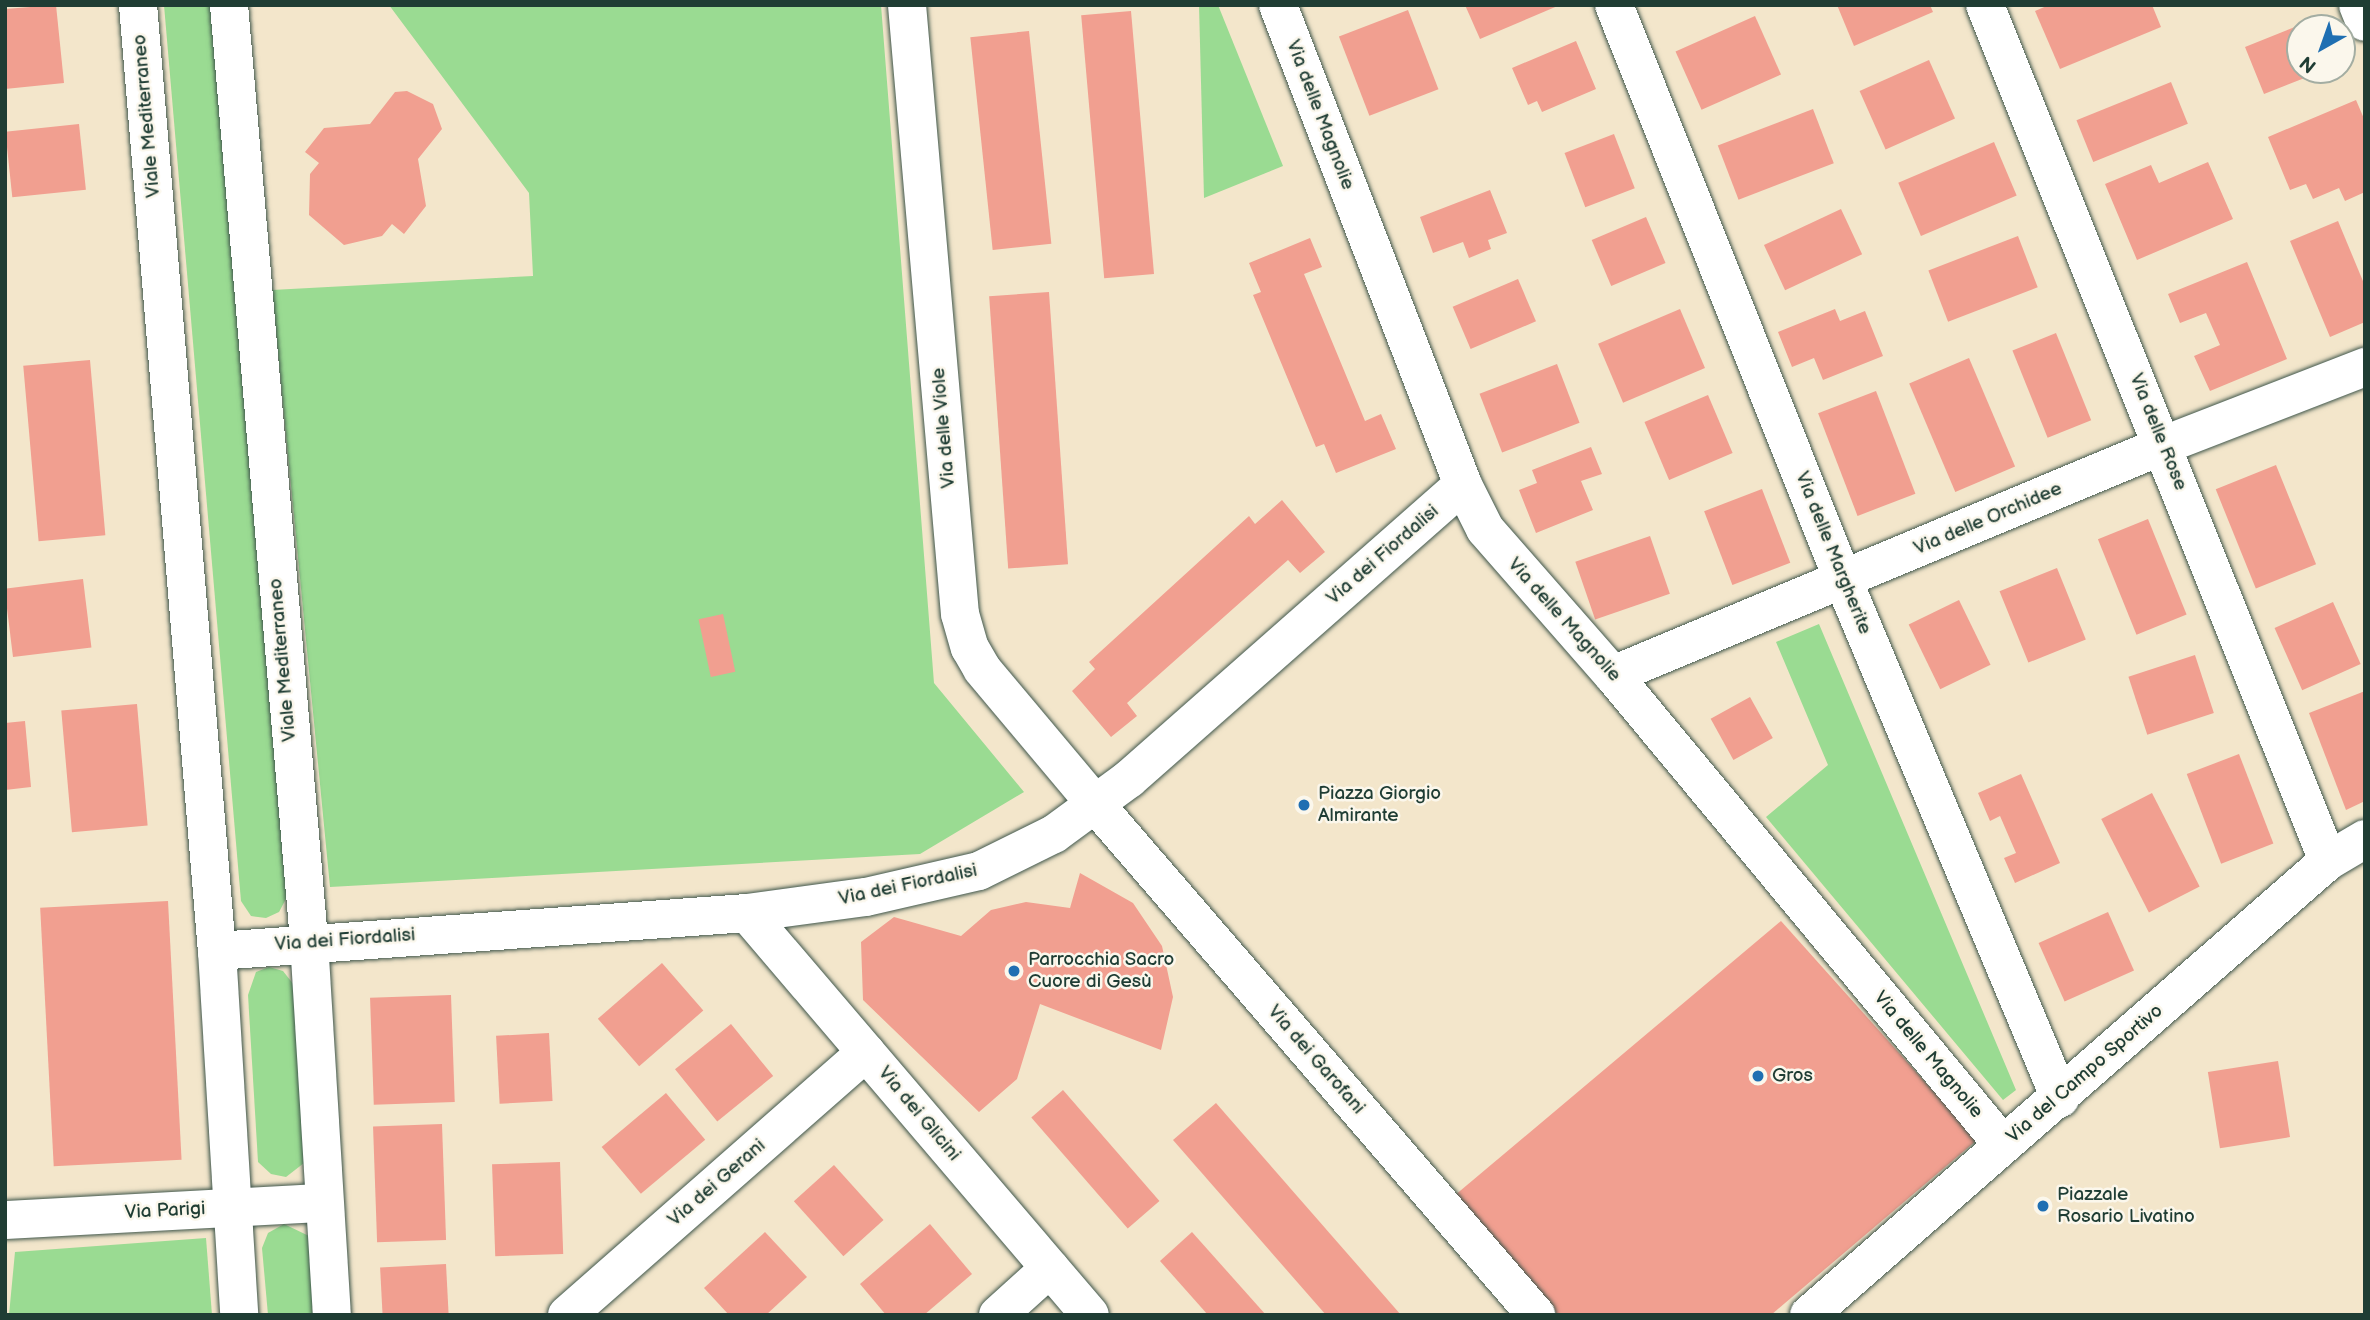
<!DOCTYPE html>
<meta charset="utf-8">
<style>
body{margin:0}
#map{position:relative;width:2370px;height:1320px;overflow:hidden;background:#f3e6cb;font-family:"Balsamiq Sans",sans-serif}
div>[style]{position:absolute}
.green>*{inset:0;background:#9adb92}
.building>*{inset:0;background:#f19f90;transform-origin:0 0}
.roads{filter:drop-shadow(0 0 2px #3f564b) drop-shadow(0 0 2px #3f564b)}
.minor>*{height:38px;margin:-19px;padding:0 19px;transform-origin:19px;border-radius:19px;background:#fff}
.dots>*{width:19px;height:19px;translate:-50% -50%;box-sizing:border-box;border:4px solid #fbf7ec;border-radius:50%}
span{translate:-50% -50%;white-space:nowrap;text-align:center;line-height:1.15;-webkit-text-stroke:5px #fbf7ec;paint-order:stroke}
.street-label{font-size:19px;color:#1f3d34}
.poi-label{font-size:19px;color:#1f3d34}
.left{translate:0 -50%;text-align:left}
.frame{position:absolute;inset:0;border:7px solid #1f3d34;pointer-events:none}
.north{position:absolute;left:2286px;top:14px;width:70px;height:70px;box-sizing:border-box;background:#fbf7ec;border:2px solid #a3ada2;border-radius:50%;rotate:220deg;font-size:19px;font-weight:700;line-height:28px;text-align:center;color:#1f3d34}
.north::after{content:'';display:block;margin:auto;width:24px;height:32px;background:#1f6fb2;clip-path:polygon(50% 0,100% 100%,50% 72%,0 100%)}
</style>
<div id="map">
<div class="green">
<i style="clip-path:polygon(164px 5px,211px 5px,287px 897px,279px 912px,266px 918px,251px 916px,241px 901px)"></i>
<i style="clip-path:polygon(389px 5px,881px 5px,934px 683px,1024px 792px,920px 854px,330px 887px,272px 290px,533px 276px,529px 193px)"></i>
<i style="clip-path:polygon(1199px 5px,1218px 5px,1283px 166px,1204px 198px)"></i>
<i style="clip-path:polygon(1819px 624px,2016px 1090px,2003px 1100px,1766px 817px,1828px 765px,1776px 642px)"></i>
<i style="clip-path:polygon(269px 967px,283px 971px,294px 985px,304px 1163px,286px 1177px,271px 1174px,258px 1162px,248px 995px,256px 972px)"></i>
<i style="clip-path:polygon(284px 1224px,309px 1236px,314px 1315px,268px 1315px,262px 1248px,268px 1233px)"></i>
<i style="clip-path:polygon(206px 1238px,212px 1315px,9px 1315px,15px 1252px)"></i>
</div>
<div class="building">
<i style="clip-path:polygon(56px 5px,64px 83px,5px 89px,5px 9px)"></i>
<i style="clip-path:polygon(1465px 5px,1560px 5px,1480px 39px)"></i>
<i style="clip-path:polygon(1837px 5px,1930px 5px,1933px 12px,1854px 46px)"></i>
<i style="clip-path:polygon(2049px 5px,2152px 5px,2161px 27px,2060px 69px,2035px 11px)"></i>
<i style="left:1408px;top:10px;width:85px;height:74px;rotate:69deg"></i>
<i style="left:1131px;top:11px;width:264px;height:50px;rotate:85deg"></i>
<i style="left:1755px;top:16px;width:64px;height:87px;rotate:66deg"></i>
<i style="clip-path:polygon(2317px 18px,2321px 28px,2300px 28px,2300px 70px,2325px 70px,2264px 94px,2245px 47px)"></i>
<i style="left:1029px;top:31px;width:214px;height:59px;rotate:84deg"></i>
<i style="clip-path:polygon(1576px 41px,1596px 89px,1542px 112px,1537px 101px,1528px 105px,1512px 68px)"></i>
<i style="left:1929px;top:60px;width:64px;height:76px;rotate:66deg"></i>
<i style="left:2171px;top:82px;width:45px;height:102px;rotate:68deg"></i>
<i style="clip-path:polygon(407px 91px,433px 104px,442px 129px,418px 159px,426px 206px,404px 234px,392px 224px,382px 236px,344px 245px,309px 215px,310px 174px,319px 163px,305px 152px,324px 128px,370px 124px,395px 92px)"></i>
<i style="clip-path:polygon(2356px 100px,2365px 121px,2365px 192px,2345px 201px,2339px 188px,2313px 199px,2306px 184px,2290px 190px,2268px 137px)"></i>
<i style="left:1813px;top:109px;width:58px;height:102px;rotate:69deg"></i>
<i style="left:79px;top:124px;width:66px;height:74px;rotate:84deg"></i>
<i style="left:1614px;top:134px;width:58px;height:53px;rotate:69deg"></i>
<i style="left:1994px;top:142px;width:58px;height:104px;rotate:67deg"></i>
<i style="clip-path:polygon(2208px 162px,2233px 219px,2137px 260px,2105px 184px,2151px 165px,2159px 183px)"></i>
<i style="clip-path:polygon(1490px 190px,1507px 233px,1488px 240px,1491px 249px,1469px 258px,1463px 242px,1433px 253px,1420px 217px)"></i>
<i style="left:1841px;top:209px;width:50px;height:85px;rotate:65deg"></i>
<i style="left:1646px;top:217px;width:50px;height:59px;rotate:67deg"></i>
<i style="clip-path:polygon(2338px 221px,2365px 286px,2365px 322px,2330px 337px,2290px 241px)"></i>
<i style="left:2018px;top:236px;width:55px;height:96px;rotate:69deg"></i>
<i style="clip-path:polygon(1310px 238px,1322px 267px,1304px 274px,1365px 421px,1381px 414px,1396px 449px,1336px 473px,1324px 444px,1316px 447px,1253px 295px,1261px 292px,1249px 263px)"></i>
<i style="clip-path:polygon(2247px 262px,2287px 359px,2210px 391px,2194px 356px,2220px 345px,2206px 313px,2180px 323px,2168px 294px)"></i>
<i style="left:1518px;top:279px;width:46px;height:71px;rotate:67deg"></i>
<i style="left:1049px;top:292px;width:273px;height:60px;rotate:86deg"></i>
<i style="left:1680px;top:309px;width:64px;height:89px;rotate:67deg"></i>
<i style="clip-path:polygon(1835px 309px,1840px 321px,1865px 311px,1883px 356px,1823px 380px,1814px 358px,1792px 367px,1778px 332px)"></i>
<i style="left:2056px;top:333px;width:94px;height:47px;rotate:68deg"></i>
<i style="left:1969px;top:358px;width:118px;height:65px;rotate:67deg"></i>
<i style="left:90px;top:360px;width:176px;height:67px;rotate:85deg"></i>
<i style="left:1557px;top:364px;width:63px;height:83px;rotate:69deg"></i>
<i style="left:1876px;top:391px;width:110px;height:62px;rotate:69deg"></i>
<i style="left:1708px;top:395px;width:63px;height:69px;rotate:67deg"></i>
<i style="clip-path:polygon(1591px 447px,1602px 474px,1581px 481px,1593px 510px,1536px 533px,1519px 490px,1537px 483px,1532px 470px)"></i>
<i style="left:2276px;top:465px;width:107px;height:65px;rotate:68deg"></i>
<i style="left:1762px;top:489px;width:79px;height:62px;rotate:69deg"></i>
<i style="clip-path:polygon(1282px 500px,1325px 552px,1300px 573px,1288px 560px,1127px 703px,1137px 716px,1111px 737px,1072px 691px,1095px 669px,1089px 662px,1249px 516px,1255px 524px)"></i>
<i style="left:2148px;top:519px;width:103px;height:54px;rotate:68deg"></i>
<i style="left:1650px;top:536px;width:61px;height:79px;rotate:71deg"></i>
<i style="left:2057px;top:568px;width:77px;height:62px;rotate:68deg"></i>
<i style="left:83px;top:579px;width:69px;height:79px;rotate:83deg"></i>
<i style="left:1959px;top:600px;width:72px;height:56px;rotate:64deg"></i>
<i style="left:2333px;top:602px;width:68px;height:64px;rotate:66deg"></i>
<i style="left:723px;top:614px;width:59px;height:25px;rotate:78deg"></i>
<i style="left:2195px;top:655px;width:61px;height:70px;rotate:72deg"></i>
<i style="clip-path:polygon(2365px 691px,2365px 801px,2346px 810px,2309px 713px)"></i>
<i style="left:1750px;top:697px;width:47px;height:45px;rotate:61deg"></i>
<i style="left:137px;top:704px;width:122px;height:76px;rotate:85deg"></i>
<i style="clip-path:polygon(25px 721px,31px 787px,5px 790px,5px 723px)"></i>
<i style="left:2239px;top:754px;width:96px;height:56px;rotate:69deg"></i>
<i style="clip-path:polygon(2021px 774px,2060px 863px,2015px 883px,2004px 858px,2016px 853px,2000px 816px,1990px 821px,1978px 793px)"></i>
<i style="left:2152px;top:793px;width:105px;height:57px;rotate:63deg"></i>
<i style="clip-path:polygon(1080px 873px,1133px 903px,1162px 946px,1173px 997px,1161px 1050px,1040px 1004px,1017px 1079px,979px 1112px,863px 1000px,861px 942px,894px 917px,961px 936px,991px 910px,1026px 902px,1070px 908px)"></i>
<i style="left:168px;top:901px;width:259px;height:128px;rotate:87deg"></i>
<i style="left:2108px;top:912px;width:64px;height:76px;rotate:66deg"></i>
<i style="clip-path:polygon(1781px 921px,1977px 1140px,1771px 1315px,1558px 1315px,1454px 1196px)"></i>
<i style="left:662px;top:963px;width:63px;height:85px;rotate:49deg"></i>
<i style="left:451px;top:995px;width:107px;height:81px;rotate:88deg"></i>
<i style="left:731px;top:1024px;width:67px;height:72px;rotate:51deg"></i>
<i style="left:549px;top:1033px;width:68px;height:53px;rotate:87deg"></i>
<i style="left:2278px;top:1061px;width:77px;height:71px;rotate:81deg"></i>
<i style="left:1063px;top:1090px;width:147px;height:42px;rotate:49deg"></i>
<i style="left:666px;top:1093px;width:61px;height:84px;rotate:50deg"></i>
<i style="clip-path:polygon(1216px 1103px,1401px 1315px,1326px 1315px,1173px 1140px)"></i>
<i style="left:442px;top:1124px;width:116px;height:69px;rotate:88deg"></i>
<i style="left:560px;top:1162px;width:92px;height:68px;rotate:88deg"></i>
<i style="left:834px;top:1165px;width:74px;height:54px;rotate:48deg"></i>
<i style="clip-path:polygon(930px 1224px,972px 1274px,924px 1315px,886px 1315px,860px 1284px)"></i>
<i style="clip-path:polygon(765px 1232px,807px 1277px,766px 1315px,729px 1315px,704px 1288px)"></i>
<i style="clip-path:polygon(1192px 1232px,1266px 1315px,1208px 1315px,1160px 1261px)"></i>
<i style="left:446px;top:1264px;width:51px;height:66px;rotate:87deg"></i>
</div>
<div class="roads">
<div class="minor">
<i style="left:138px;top:5px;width:949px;rotate:85.23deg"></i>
<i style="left:217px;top:951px;width:365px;rotate:86.5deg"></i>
<i style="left:229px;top:5px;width:939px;rotate:85.11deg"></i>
<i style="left:309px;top:941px;width:375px;rotate:86.5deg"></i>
<i style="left:907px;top:5px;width:611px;rotate:85.03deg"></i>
<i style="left:960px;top:614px;width:35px;rotate:74deg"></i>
<i style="left:970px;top:648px;width:24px;rotate:60deg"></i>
<i style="left:982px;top:669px;width:177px;rotate:50deg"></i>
<i style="left:1096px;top:805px;width:674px;rotate:49.21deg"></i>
<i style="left:1278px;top:5px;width:514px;rotate:68.92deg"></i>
<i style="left:1463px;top:485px;width:49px;rotate:63.4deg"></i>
<i style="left:1485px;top:529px;width:194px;rotate:48.8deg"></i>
<i style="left:1613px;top:675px;width:611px;rotate:50.31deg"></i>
<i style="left:1614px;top:5px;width:619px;rotate:68.28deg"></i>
<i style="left:1843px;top:580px;width:562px;rotate:67.27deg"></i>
<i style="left:1985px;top:5px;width:922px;rotate:68.16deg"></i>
<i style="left:2358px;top:5px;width:18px;rotate:68deg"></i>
<i style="left:1613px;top:675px;width:597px;rotate:-22.66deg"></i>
<i style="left:2164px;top:445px;width:216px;rotate:-21.2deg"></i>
<i style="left:747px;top:913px;width:528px;rotate:49.53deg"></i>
<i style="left:217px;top:951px;width:531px;rotate:-4.1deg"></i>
<i style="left:747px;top:913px;width:120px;rotate:-7.7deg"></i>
<i style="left:866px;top:897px;width:116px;rotate:-13deg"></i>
<i style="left:979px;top:871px;width:84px;rotate:-26.3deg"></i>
<i style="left:1054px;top:834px;width:93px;rotate:-36.3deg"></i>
<i style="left:1129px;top:779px;width:445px;rotate:-41.4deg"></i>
<i style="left:5px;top:1220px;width:319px;rotate:-3.1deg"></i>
<i style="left:567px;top:1315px;width:398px;rotate:-41.3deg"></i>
<i style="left:998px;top:1315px;width:70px;rotate:-42.1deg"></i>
<i style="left:1809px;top:1315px;width:690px;rotate:-41.18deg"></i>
<i style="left:2328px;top:861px;width:43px;rotate:-30.7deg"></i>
</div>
</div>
<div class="dots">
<i style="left:1304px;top:805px;background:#1f6fb2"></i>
<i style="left:1014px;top:971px;background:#1f6fb2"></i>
<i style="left:1758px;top:1076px;background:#1f6fb2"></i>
<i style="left:2043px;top:1206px;background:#1f6fb2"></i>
</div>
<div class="street-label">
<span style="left:1320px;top:115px;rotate:69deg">Via delle Magnolie</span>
<span style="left:147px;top:116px;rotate:-95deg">Viale Mediterraneo</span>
<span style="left:944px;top:428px;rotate:-95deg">Via delle Viole</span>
<span style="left:2158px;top:432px;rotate:68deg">Via delle Rose</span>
<span style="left:1988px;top:519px;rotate:-23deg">Via delle Orchidee</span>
<span style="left:1833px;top:553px;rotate:68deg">Via delle Margherite</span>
<span style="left:1383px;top:555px;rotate:-41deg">Via dei Fiordalisi</span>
<span style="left:1564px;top:620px;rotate:48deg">Via delle Magnolie</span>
<span style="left:283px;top:660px;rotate:-95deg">Viale Mediterraneo</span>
<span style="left:908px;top:885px;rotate:-12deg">Via dei Fiordalisi</span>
<span style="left:345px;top:940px;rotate:-4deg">Via dei Fiordalisi</span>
<span style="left:1928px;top:1055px;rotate:50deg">Via delle Magnolie</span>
<span style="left:1316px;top:1060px;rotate:49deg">Via dei Garofani</span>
<span style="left:2085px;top:1074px;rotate:-41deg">Via del Campo Sportivo</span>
<span style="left:919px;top:1114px;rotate:50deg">Via dei Glicini</span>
<span style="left:717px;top:1183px;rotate:-41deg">Via dei Gerani</span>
<span style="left:165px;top:1211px;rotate:-3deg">Via Parigi</span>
</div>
<div class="poi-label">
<span class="left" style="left:1318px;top:805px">Piazza Giorgio<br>Almirante</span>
<span class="left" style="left:1028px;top:971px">Parrocchia Sacro<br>Cuore di Gesù</span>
<span class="left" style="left:1772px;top:1076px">Gros</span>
<span class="left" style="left:2057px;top:1206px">Piazzale<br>Rosario Livatino</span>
</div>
<div class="frame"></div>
<div class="north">N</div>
</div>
